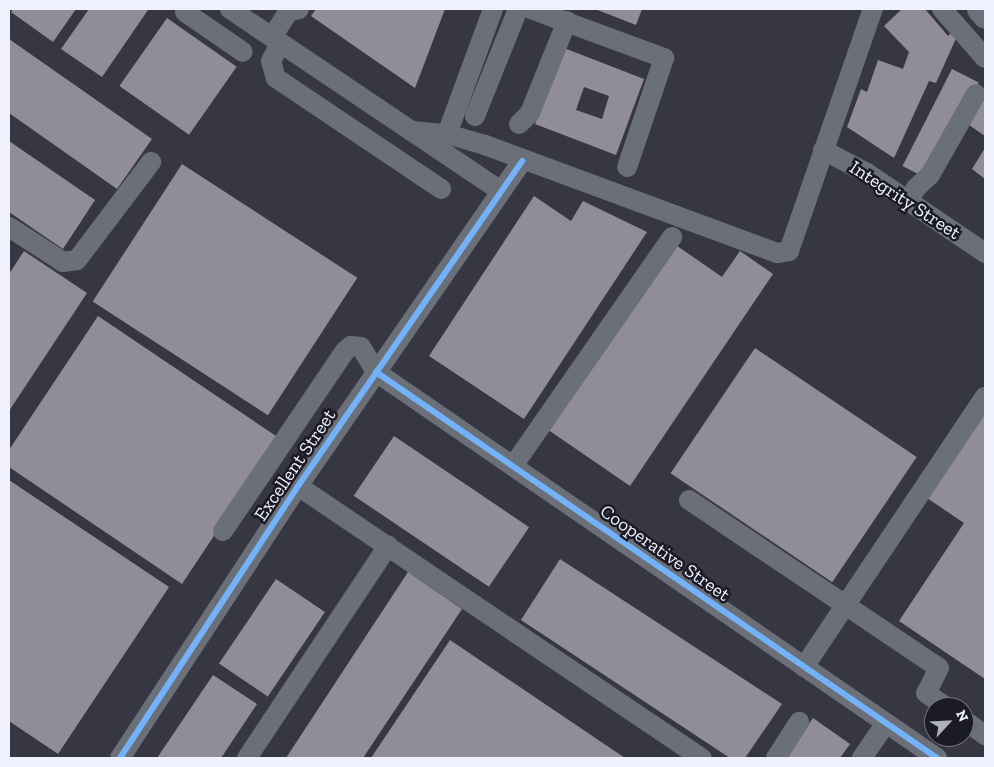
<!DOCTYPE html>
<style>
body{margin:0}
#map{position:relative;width:994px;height:767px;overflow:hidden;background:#373744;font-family:"Zilla Slab",serif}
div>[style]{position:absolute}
.building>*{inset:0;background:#908d98;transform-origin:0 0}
.minor>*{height:20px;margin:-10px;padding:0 10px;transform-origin:10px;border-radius:10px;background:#6a6f78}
.major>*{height:25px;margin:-12.5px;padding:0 12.5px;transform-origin:12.5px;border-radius:12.5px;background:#6b707b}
.cycleway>*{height:6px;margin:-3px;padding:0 3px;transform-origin:3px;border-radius:3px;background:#73b2f8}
span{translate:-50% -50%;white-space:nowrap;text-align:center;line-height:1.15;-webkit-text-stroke:5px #1a1b26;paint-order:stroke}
.street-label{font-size:19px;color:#f0f1fe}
.frame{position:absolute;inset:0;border:10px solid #f0f1fe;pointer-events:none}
.north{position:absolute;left:924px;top:697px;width:50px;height:50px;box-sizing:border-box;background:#1a1b26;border:1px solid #70717c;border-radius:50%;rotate:65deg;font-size:14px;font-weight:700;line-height:20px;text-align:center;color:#f0f1fe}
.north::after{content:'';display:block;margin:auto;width:18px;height:22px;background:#afb0bd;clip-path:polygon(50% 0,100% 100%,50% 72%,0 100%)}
</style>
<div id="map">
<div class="building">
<i style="clip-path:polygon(13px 9px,76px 9px,53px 42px,11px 12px)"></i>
<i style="clip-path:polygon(89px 9px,148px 10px,102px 77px,61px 49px)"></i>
<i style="clip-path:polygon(316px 9px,445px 9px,415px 88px,311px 16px)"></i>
<i style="clip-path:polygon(595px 9px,642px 9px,636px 25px)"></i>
<i style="clip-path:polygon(902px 9px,925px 9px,948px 36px,953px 31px,958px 34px,936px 83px,929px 81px,894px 158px,847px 127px,861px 89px,867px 92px,878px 60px,903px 69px,909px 52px,884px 26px)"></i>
<i style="left:167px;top:18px;width:85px;height:83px;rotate:35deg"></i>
<i style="clip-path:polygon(9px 39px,152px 139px,117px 189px,9px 113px)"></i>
<i style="clip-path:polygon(evenodd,564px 48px,644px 79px,616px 155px,535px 124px,564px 48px,584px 87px,609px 96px,602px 119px,576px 110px,584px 87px)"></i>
<i style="left:952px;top:69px;width:30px;height:109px;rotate:27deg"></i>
<i style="clip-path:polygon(985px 87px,985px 136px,969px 125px)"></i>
<i style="clip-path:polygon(9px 141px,95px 200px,63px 249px,9px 212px)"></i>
<i style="clip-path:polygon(985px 148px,985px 179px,972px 169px)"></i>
<i style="left:182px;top:164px;width:209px;height:164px;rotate:33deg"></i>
<i style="clip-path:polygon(534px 196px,571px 221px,583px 201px,647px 232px,524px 419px,429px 356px)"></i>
<i style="clip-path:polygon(670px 241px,722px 277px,740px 251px,773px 274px,630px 486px,544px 427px)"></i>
<i style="clip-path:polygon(24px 251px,87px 293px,9px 411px,9px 274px)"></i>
<i style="clip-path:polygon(98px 316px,279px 438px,182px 584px,9px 467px,9px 450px)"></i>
<i style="left:755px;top:348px;width:195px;height:151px;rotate:34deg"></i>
<i style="clip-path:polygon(985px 410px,985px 679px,899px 621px,964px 523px,927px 498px)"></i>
<i style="left:394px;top:436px;width:163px;height:72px;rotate:34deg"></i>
<i style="clip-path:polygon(9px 480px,169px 587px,58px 754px,9px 721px)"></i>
<i style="clip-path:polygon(560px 559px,782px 704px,745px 758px,730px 758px,521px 620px)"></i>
<i style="clip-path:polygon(408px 572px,462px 609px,363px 758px,286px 758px)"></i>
<i style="left:276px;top:579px;width:59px;height:102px;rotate:34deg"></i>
<i style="clip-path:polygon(450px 640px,625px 758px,371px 758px)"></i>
<i style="clip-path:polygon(213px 675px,257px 704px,221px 758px,157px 758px)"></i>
<i style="clip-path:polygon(813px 718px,850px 744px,840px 758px,785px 758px)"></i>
</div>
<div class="minor">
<i style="left:230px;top:9px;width:326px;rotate:33.9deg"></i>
<i style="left:531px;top:9px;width:142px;rotate:20.2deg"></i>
<i style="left:664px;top:58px;width:115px;rotate:108.7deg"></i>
<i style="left:942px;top:9px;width:65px;rotate:48.7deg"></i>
<i style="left:185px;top:12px;width:70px;rotate:34.6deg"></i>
<i style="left:272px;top:37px;width:31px;rotate:-57deg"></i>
<i style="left:289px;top:11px;width:10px;rotate:-11deg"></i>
<i style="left:280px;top:44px;width:19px;rotate:118deg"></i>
<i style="left:271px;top:61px;width:18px;rotate:74deg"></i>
<i style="left:276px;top:78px;width:199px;rotate:33.9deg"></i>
<i style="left:475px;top:116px;width:115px;rotate:-68.1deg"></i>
<i style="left:519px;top:124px;width:16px;rotate:-45deg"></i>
<i style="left:530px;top:113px;width:99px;rotate:-68.1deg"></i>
<i style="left:411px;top:131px;width:36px;rotate:5deg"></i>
<i style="left:447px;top:134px;width:40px;rotate:16deg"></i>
<i style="left:485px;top:145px;width:311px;rotate:20.3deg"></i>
<i style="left:777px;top:253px;width:12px;rotate:-9deg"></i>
<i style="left:789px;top:251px;width:256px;rotate:-70.9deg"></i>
<i style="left:447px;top:134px;width:133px;rotate:-69.8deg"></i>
<i style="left:823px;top:150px;width:50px;rotate:27.6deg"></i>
<i style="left:867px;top:173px;width:143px;rotate:34.1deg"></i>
<i style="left:908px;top:201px;width:15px;rotate:-58deg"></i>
<i style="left:916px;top:188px;width:19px;rotate:-43deg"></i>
<i style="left:930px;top:175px;width:93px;rotate:-60.4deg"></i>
<i style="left:9px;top:227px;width:64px;rotate:32.9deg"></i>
<i style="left:63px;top:262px;width:14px;rotate:-8deg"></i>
<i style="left:77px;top:260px;width:123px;rotate:-52.9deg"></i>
<i style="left:513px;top:466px;width:279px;rotate:-55.2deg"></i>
<i style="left:298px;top:486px;width:487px;rotate:34deg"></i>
<i style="left:689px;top:500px;width:301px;rotate:33.9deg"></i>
<i style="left:939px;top:668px;width:28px;rotate:117deg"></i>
<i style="left:926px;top:693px;width:24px;rotate:35deg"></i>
<i style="left:223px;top:531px;width:217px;rotate:-55.9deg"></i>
<i style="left:345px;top:351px;width:8px;rotate:-40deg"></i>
<i style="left:351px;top:346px;width:10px;rotate:6deg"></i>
<i style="left:361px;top:347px;width:29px;rotate:59deg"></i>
<i style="left:376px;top:372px;width:681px;rotate:34.53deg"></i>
<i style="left:804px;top:667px;width:325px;rotate:-56.2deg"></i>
<i style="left:964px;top:720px;width:26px;rotate:36deg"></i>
<i style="left:120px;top:758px;width:325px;rotate:-56.8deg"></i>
<i style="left:298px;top:486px;width:395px;rotate:-55.4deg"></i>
<i style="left:247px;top:758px;width:255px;rotate:-56.4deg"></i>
<i style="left:776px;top:758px;width:43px;rotate:-57.4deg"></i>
<i style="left:862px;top:758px;width:42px;rotate:-55.6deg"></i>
</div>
<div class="major">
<i style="left:979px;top:9px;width:9px;rotate:49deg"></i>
</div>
<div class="cycleway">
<i style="left:376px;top:372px;width:681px;rotate:34.53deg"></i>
<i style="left:120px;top:758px;width:325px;rotate:-56.8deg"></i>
<i style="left:298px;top:486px;width:395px;rotate:-55.4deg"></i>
</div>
<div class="street-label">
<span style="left:905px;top:200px;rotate:33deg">Integrity Street</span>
<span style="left:295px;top:465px;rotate:-56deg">Excellent Street</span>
<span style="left:665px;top:553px;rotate:35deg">Cooperative Street</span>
</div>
<div class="frame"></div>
<div class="north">N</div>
</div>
